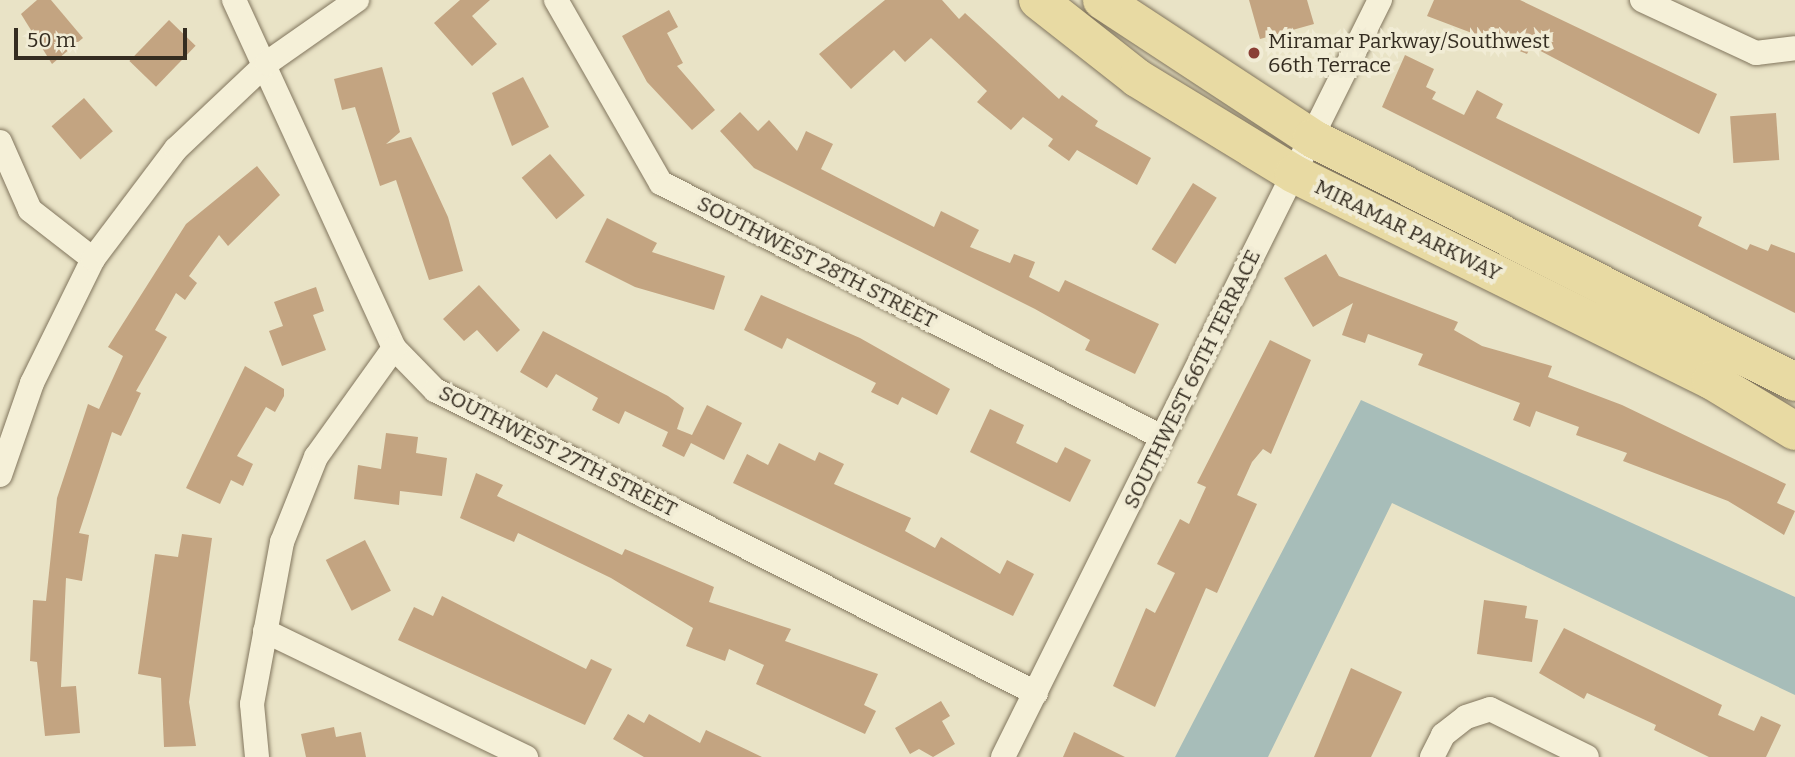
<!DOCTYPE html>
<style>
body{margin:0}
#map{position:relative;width:1795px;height:757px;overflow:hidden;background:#e9e3c6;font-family:Bitter,serif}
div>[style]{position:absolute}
.water>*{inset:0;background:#a7bdb9}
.building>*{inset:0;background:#c3a481;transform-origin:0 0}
.roads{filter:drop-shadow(0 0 2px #82765e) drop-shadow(0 0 2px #82765e)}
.street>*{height:24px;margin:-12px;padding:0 12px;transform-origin:12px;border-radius:12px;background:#f5f0d8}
.primary>*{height:38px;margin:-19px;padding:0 19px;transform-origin:19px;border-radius:19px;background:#e8daa3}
.dots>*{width:19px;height:19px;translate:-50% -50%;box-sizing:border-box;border:4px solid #f1ecd5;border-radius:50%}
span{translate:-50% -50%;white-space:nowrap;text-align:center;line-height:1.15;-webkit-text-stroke:7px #f1ecd5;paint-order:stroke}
.poi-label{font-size:21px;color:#342c20}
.left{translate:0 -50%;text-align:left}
.street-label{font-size:21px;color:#342c20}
.scale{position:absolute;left:14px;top:28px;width:173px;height:32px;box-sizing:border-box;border:4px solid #342c20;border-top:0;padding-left:9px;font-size:21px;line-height:24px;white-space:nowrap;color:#342c20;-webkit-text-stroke:5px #f1ecd5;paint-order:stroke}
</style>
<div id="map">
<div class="water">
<i style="clip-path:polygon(1361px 400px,1795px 597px,1795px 695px,1392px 503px,1268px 757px,1175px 757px)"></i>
</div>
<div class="building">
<i style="clip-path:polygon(37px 0,51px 0,83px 38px,52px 64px,21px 14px)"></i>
<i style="clip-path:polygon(460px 0,490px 0,472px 16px,497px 44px,472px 66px,434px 23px)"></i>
<i style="clip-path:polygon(885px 0,942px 0,959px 19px,965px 13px,1059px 99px,1062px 95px,1098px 121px,1095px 126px,1151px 158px,1137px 185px,1077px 150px,1069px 161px,1048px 146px,1053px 139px,1023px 117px,1011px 130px,977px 102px,987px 91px,931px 38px,905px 62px,894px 50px,851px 89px,819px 54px)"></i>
<i style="clip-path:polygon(1249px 0,1307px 0,1314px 24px,1260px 39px)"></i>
<i style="clip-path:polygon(1434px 0,1520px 0,1717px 94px,1699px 134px,1531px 46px,1527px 54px,1427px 16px)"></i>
<i style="clip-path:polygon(669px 10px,678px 27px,667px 33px,683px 63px,677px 66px,715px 110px,692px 130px,647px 82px,622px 36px)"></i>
<i style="left:169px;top:20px;width:37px;height:57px;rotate:44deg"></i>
<i style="clip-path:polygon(1405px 55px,1434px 69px,1426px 87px,1436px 92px,1432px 99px,1464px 115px,1477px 90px,1503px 104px,1496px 118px,1702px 217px,1698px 226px,1747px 250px,1750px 244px,1768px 251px,1771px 244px,1795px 253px,1795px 313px,1382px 107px)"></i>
<i style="clip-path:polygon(382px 67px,400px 132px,386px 144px,411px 137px,448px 217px,463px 271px,429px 280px,396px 180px,380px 186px,355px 107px,342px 110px,334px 79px)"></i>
<i style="clip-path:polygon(523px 77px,549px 127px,512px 146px,492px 93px)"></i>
<i style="left:84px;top:98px;width:44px;height:43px;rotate:49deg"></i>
<i style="clip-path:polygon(740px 112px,758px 131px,769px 120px,797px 151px,806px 131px,833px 144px,821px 169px,934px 227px,941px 211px,979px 230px,970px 247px,1010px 263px,1014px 254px,1035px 262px,1029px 277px,1059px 292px,1065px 280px,1159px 324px,1135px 374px,1085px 350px,1090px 340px,1035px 309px,754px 168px,720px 131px)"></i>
<i style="left:1776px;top:113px;width:47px;height:46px;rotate:86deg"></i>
<i style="left:550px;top:154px;width:54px;height:37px;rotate:50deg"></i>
<i style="clip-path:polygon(257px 166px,280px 195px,228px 246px,219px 235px,189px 276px,197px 283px,185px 300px,176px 293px,155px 330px,167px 337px,136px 391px,141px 393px,121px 436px,112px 432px,79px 533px,89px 535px,82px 581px,66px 578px,61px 687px,76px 686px,80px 733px,45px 736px,37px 662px,30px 661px,33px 600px,46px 601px,57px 498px,88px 404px,99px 409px,123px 356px,108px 347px,186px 224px)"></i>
<i style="left:1193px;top:183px;width:28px;height:78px;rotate:32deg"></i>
<i style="clip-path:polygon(607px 218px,657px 243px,652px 252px,725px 276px,714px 310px,635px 287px,585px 262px)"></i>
<i style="clip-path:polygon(1326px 254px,1339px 276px,1458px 322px,1454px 330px,1482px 346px,1552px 366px,1548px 377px,1622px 405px,1786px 484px,1777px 503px,1795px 511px,1784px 535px,1728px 501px,1623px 461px,1627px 453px,1576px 435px,1579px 427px,1536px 411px,1530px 427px,1513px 420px,1520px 403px,1418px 365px,1423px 354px,1368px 334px,1365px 343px,1342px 335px,1353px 303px,1313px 327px,1284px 278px)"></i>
<i style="clip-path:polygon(479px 285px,520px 330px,497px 352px,477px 330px,464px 341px,443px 319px)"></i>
<i style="clip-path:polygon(316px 287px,324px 311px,313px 315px,326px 350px,282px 366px,269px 331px,283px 326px,274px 302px)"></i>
<i style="clip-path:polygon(761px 295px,860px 338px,950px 389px,937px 415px,902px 397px,898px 405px,871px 392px,876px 383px,787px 338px,782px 349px,744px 330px)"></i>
<i style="clip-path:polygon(543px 331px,668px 396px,684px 408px,677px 429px,692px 435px,707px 405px,742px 423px,724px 460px,691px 443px,684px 457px,662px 446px,668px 432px,625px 411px,619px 424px,592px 410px,598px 398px,556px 374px,547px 388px,520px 372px)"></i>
<i style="clip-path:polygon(1270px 340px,1311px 360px,1271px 454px,1263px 449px,1252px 462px,1237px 495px,1257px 504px,1217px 593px,1206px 588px,1155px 707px,1113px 686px,1146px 608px,1155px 613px,1175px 573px,1157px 564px,1180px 519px,1189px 524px,1206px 487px,1197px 483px)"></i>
<i style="clip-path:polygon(245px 366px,284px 389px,284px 396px,275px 412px,266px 407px,237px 456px,253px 464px,243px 486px,231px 480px,220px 504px,186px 488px)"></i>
<i style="clip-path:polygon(990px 409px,1024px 425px,1016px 443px,1057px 463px,1065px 447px,1091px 460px,1070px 502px,970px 452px)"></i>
<i style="clip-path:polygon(386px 433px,418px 437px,416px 453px,447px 458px,442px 496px,400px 491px,399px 505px,354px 499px,358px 465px,381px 469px)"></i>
<i style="clip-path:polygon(779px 443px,815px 461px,819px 452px,844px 464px,834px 484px,911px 518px,905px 531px,935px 548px,941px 537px,1000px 574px,1007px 560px,1034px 574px,1013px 616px,733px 483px,747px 454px,768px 465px)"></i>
<i style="clip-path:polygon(476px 473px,503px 485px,497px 496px,622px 555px,625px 549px,714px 587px,709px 602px,791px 629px,785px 641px,878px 674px,864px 705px,876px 711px,865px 734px,756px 684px,764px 665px,729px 649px,725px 661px,686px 646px,693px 628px,611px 578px,518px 533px,514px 542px,460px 518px)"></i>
<i style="clip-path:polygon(182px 534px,212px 538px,189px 702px,196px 746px,164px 747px,161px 678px,138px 674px,155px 554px,178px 557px)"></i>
<i style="left:365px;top:540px;width:57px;height:44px;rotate:63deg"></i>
<i style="clip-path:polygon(442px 596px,586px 669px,591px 659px,612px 669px,585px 725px,398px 640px,414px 607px,433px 616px)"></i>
<i style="clip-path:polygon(1484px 600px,1527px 606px,1525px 618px,1538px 620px,1532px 662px,1477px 654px)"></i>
<i style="clip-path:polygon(1564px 628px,1722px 705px,1718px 715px,1754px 731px,1761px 716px,1781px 725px,1766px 757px,1709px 757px,1654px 730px,1656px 725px,1587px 693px,1584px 699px,1539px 673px)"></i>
<i style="clip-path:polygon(1351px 668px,1402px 692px,1371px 757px,1314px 757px)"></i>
<i style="clip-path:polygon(941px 701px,950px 716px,942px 721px,955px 744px,933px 757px,919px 749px,910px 754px,895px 728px)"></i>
<i style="clip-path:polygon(628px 714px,644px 723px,649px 714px,700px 743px,706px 730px,762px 757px,644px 757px,613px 739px)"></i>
<i style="clip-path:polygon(334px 727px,336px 737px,361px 732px,366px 757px,306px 757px,301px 734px)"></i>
<i style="clip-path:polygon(1074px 732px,1125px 757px,1063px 757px)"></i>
</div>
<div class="roads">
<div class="street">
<i style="left:234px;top:0;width:383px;rotate:65.3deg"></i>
<i style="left:394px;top:348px;width:59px;rotate:45.7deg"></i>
<i style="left:435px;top:390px;width:673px;rotate:26.76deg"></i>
<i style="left:556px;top:0;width:211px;rotate:60.2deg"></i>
<i style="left:661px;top:183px;width:562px;rotate:26.88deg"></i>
<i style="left:1642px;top:0;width:126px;rotate:24.9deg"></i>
<i style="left:1756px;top:53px;width:39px;rotate:-7deg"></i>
<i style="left:0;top:142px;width:74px;rotate:66.2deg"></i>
<i style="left:30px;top:210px;width:80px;rotate:37.9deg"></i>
<i style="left:0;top:475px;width:97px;rotate:-70.8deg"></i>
<i style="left:32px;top:383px;width:138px;rotate:-63.8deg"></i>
<i style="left:93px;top:259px;width:138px;rotate:-53deg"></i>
<i style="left:176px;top:149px;width:125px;rotate:-43.4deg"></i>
<i style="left:267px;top:63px;width:110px;rotate:-35deg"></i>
<i style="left:265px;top:631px;width:290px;rotate:25.8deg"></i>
<i style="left:257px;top:757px;width:53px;rotate:-95.4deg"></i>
<i style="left:252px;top:704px;width:165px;rotate:-79.5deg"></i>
<i style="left:282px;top:542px;width:92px;rotate:-68.2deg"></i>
<i style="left:316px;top:457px;width:134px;rotate:-54.4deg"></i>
<i style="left:1003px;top:757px;width:846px;rotate:-63.53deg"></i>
<i style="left:1432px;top:757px;width:25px;rotate:-63deg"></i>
<i style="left:1443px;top:735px;width:29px;rotate:-38deg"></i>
<i style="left:1466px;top:717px;width:25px;rotate:-18deg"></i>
<i style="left:1490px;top:709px;width:108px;rotate:26.3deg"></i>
</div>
<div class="primary">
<i style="left:1038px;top:0;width:126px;rotate:38.2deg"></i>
<i style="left:1137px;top:78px;width:184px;rotate:31.4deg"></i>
<i style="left:1294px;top:174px;width:465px;rotate:26.3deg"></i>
<i style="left:1711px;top:380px;width:98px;rotate:31.3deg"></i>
<i style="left:1102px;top:0;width:251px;rotate:33.3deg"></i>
<i style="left:1312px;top:138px;width:541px;rotate:26.8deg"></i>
</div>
</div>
<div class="dots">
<i style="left:1254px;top:53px;background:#8a3f35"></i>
</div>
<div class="poi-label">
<span class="left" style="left:1268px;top:53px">Miramar Parkway/Southwest<br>66th Terrace</span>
</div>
<div class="street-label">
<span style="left:1408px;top:230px;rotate:26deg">MIRAMAR PARKWAY</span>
<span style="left:817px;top:262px;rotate:27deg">SOUTHWEST 28TH STREET</span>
<span style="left:1192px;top:379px;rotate:-64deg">SOUTHWEST 66TH TERRACE</span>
<span style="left:558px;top:451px;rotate:27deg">SOUTHWEST 27TH STREET</span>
</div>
<div class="scale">50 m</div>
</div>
